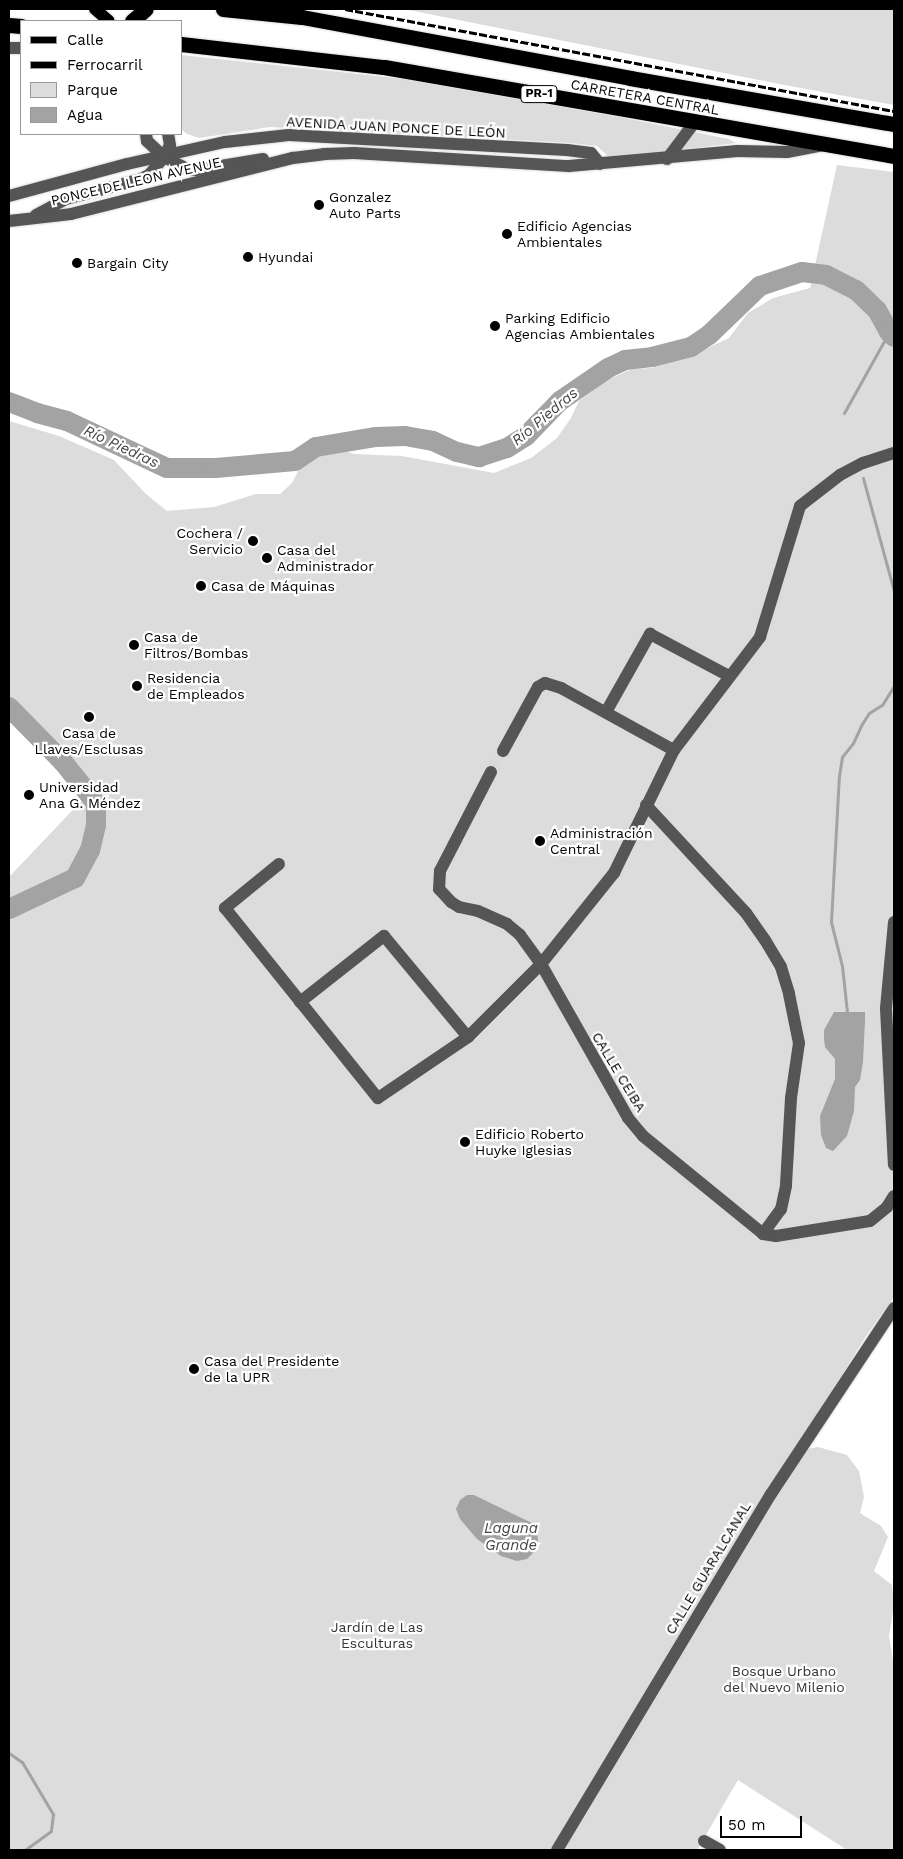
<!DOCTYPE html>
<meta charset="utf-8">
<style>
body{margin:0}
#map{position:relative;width:903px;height:1859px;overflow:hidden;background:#fff;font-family:"Work Sans",sans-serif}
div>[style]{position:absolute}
.green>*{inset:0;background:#dcdcdc}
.water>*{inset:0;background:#a3a3a3}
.stream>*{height:3px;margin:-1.5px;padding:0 1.5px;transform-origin:1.5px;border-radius:1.5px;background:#a3a3a3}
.river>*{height:20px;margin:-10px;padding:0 10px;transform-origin:10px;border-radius:10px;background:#a3a3a3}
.minor-tunnel>*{height:12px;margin-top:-6px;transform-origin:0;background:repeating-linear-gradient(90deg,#d9d9d9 0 12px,transparent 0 18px)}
.roads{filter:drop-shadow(0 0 1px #dbdbdb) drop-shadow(0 0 1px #dbdbdb)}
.minor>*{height:12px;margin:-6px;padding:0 6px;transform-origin:6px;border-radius:6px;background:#555}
.major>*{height:12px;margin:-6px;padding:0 6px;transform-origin:6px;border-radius:6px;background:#000}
.highway>*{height:15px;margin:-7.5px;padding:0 7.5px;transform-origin:7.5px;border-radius:7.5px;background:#000}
.rail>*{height:3px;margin-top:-1.5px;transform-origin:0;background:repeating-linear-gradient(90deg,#000 0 8px,transparent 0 10.5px)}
.dots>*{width:14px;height:14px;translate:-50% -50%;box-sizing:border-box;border:2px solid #fff;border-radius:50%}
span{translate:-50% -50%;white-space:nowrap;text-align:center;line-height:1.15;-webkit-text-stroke:4.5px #fff;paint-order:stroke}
.shield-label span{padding:1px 4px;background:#fff;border:1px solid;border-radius:4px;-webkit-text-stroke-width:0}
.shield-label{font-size:12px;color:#000;font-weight:700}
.street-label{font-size:14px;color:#000}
.poi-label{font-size:14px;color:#000}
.left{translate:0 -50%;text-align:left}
.right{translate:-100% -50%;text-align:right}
.park-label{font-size:14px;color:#333}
.water-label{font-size:15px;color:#444;font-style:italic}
.frame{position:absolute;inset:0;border:10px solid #000;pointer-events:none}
.legend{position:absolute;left:20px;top:20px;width:162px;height:115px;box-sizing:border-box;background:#fff;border:1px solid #999;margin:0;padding:6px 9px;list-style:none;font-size:15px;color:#000}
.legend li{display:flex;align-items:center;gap:10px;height:25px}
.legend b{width:25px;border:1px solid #999}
.scale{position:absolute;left:720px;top:1816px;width:82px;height:22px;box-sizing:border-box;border:2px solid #000;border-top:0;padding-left:6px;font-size:15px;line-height:18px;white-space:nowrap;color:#000;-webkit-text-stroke:4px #fff;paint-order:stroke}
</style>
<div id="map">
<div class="green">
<i style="clip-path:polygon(404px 9px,894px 9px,894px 105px,779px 84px)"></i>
<i style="clip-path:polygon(181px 55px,404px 79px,614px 116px,729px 139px,736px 143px,610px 158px,597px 146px,572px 143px,270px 127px,199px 138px,187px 134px,181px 129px)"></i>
<i style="clip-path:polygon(837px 165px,894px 172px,894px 1297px,866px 1336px,795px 1451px,818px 1447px,847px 1455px,859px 1471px,864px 1497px,860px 1513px,881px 1526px,888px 1537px,874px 1571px,892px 1585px,894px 1604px,889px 1636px,894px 1668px,894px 1850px,847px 1850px,738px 1780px,697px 1850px,9px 1850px,9px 877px,87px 795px,79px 783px,9px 712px,9px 421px,59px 436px,114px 460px,146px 494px,167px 511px,214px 507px,256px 494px,280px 494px,292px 483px,314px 440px,354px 454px,402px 456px,494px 473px,531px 458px,557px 438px,571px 418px,579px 401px,607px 380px,632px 369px,651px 368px,690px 356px,729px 338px,748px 313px,773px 298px,810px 288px)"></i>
</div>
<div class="water">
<i style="clip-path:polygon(834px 1012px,865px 1012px,865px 1021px,863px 1062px,860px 1080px,855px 1087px,854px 1111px,847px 1136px,833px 1151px,826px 1148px,821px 1135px,820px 1116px,835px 1079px,835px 1059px,825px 1047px,824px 1039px,824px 1030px)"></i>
<i style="clip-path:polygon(467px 1495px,474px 1495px,532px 1523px,537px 1530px,538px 1541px,535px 1551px,527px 1559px,517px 1561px,501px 1556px,477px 1539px,460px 1519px,456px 1509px,460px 1500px)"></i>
</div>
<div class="stream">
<i style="left:844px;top:413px;width:93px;rotate:-60.9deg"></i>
<i style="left:863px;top:478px;width:117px;rotate:74.7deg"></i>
<i style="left:847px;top:1012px;width:46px;rotate:-96.2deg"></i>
<i style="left:842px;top:966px;width:45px;rotate:-104deg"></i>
<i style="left:831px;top:922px;width:146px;rotate:-86.9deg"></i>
<i style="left:839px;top:776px;width:19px;rotate:-81deg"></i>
<i style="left:842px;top:757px;width:18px;rotate:-52deg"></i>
<i style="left:853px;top:743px;width:21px;rotate:-65deg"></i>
<i style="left:862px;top:724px;width:13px;rotate:-58deg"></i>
<i style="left:869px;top:713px;width:15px;rotate:-32deg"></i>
<i style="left:882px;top:705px;width:22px;rotate:-58deg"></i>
<i style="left:9px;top:1753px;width:16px;rotate:35deg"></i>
<i style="left:22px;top:1762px;width:61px;rotate:59.2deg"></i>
<i style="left:53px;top:1814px;width:17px;rotate:97deg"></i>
<i style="left:51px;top:1831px;width:32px;rotate:144deg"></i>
</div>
<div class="river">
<i style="left:9px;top:402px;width:30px;rotate:21deg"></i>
<i style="left:37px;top:413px;width:31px;rotate:15deg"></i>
<i style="left:67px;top:421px;width:110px;rotate:25.2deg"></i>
<i style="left:167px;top:468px;width:49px"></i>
<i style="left:216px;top:468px;width:79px;rotate:-5.1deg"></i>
<i style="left:295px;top:461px;width:25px;rotate:-34deg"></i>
<i style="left:316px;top:447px;width:61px;rotate:-9.5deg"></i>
<i style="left:376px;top:437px;width:29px;rotate:-2deg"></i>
<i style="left:405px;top:436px;width:28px;rotate:10deg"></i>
<i style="left:433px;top:441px;width:26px;rotate:25deg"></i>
<i style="left:457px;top:452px;width:23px;rotate:13deg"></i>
<i style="left:479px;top:457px;width:29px;rotate:-18deg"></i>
<i style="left:507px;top:448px;width:22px;rotate:-32deg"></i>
<i style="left:526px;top:436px;width:49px;rotate:-45.8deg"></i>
<i style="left:560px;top:401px;width:58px;rotate:-34.5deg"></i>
<i style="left:608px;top:368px;width:19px;rotate:-25deg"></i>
<i style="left:625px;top:360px;width:27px;rotate:-6deg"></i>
<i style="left:652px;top:357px;width:40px;rotate:-14.4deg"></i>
<i style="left:691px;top:347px;width:22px;rotate:-34deg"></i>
<i style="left:709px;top:335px;width:71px;rotate:-43.9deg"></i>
<i style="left:760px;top:286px;width:44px;rotate:-18.4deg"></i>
<i style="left:802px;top:272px;width:24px;rotate:7deg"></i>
<i style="left:826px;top:275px;width:34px;rotate:27deg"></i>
<i style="left:856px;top:290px;width:29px;rotate:44deg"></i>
<i style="left:877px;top:310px;width:25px;rotate:61deg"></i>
<i style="left:889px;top:332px;width:7px;rotate:45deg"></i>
<i style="left:9px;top:707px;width:77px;rotate:45.5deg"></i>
<i style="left:63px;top:762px;width:53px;rotate:51.2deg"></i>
<i style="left:96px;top:803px;width:22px;rotate:90deg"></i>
<i style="left:96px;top:825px;width:26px;rotate:103deg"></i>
<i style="left:90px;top:850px;width:32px;rotate:118deg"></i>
<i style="left:75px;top:878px;width:73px;rotate:154.8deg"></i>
</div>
<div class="minor-tunnel">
<i style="left:491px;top:772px;width:24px;rotate:-60deg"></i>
</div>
<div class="roads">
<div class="minor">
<i style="left:9px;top:48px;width:12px"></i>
<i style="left:146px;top:134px;width:7px;rotate:82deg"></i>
<i style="left:147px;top:141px;width:23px;rotate:43deg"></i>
<i style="left:164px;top:157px;width:27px;rotate:27deg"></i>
<i style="left:188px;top:169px;width:9px;rotate:6deg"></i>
<i style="left:197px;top:170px;width:67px;rotate:-9.5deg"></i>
<i style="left:667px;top:159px;width:45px;rotate:-53.1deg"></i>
<i style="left:9px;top:196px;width:122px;rotate:-15.2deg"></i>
<i style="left:127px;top:164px;width:100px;rotate:-12.7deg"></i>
<i style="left:225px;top:142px;width:64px;rotate:-6.2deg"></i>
<i style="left:289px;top:135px;width:278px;rotate:3.1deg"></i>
<i style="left:567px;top:150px;width:24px;rotate:7deg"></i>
<i style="left:591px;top:153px;width:14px;rotate:51deg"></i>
<i style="left:36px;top:215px;width:34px;rotate:-28deg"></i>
<i style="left:66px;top:199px;width:78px;rotate:-14.9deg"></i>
<i style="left:141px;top:179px;width:9px;rotate:-27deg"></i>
<i style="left:149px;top:175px;width:23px;rotate:-50deg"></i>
<i style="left:164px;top:157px;width:13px;rotate:-63deg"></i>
<i style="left:170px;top:145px;width:11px;rotate:-100deg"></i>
<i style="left:9px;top:221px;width:62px;rotate:-6.4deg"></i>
<i style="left:71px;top:214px;width:229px;rotate:-14.2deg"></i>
<i style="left:293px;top:158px;width:31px;rotate:-7deg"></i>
<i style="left:324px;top:154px;width:30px;rotate:-2deg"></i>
<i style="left:354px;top:153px;width:215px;rotate:3.5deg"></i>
<i style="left:569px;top:166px;width:169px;rotate:-5.1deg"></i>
<i style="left:737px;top:151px;width:50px;rotate:1.1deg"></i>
<i style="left:787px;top:152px;width:38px;rotate:-11deg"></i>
<i style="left:606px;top:712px;width:90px;rotate:-60.6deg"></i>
<i style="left:650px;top:634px;width:89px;rotate:28deg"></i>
<i style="left:503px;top:751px;width:73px;rotate:-61.3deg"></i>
<i style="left:538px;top:687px;width:8px;rotate:-30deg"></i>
<i style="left:545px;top:683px;width:17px;rotate:17deg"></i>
<i style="left:561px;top:688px;width:129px;rotate:28.8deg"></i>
<i style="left:491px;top:772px;width:111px;rotate:117.3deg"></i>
<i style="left:440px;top:871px;width:18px;rotate:93deg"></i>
<i style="left:439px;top:889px;width:18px;rotate:47deg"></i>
<i style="left:451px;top:902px;width:9px;rotate:32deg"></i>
<i style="left:459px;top:907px;width:19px;rotate:12deg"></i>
<i style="left:478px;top:911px;width:32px;rotate:24deg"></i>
<i style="left:507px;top:924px;width:17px;rotate:40deg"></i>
<i style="left:520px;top:935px;width:36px;rotate:54deg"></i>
<i style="left:541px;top:964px;width:177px;rotate:60.5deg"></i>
<i style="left:628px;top:1118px;width:23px;rotate:50deg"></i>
<i style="left:643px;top:1136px;width:155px;rotate:39.2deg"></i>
<i style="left:763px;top:1234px;width:13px;rotate:9deg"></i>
<i style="left:776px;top:1236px;width:95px;rotate:-9.1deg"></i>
<i style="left:870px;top:1221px;width:22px;rotate:-39deg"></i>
<i style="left:887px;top:1207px;width:13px;rotate:-58deg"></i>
<i style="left:646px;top:805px;width:147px;rotate:47.2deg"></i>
<i style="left:746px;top:913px;width:33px;rotate:55deg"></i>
<i style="left:765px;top:940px;width:31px;rotate:59deg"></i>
<i style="left:781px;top:967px;width:28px;rotate:73deg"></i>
<i style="left:789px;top:994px;width:50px;rotate:78.5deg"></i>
<i style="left:799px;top:1043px;width:56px;rotate:98.3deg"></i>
<i style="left:791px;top:1098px;width:88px;rotate:93.3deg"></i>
<i style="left:786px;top:1186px;width:24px;rotate:102deg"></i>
<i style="left:781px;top:1209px;width:31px;rotate:126deg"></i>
<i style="left:279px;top:864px;width:70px;rotate:140.8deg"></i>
<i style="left:225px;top:908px;width:244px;rotate:51.2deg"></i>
<i style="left:378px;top:1098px;width:109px;rotate:-34.1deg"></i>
<i style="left:468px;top:1037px;width:103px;rotate:-45deg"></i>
<i style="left:541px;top:964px;width:117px;rotate:-51.3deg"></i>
<i style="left:614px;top:873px;width:137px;rotate:-64deg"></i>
<i style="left:674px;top:750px;width:142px;rotate:-52.7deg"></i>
<i style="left:760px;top:637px;width:137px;rotate:-73deg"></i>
<i style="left:800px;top:506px;width:51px;rotate:-37.8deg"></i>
<i style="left:840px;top:475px;width:26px;rotate:-28deg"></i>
<i style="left:863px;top:463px;width:33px;rotate:-18deg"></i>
<i style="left:894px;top:922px;width:87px;rotate:95.3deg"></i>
<i style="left:886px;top:1009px;width:156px;rotate:87.1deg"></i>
<i style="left:300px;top:1002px;width:107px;rotate:-38.2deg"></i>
<i style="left:384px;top:936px;width:131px;rotate:50.3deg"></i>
<i style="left:704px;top:1841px;width:18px;rotate:29deg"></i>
<i style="left:557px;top:1850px;width:415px;rotate:-59deg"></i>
<i style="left:771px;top:1494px;width:223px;rotate:-56.5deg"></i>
</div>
<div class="major">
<i style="left:95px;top:9px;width:18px;rotate:41deg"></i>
</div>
<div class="highway">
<i style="left:223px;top:9px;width:79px;rotate:5.8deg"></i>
<i style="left:302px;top:17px;width:334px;rotate:10.5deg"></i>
<i style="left:630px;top:78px;width:268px;rotate:9.9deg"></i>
<i style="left:132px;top:21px;width:18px;rotate:-41deg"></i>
<i style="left:9px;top:25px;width:12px;rotate:5deg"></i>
<i style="left:181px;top:44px;width:204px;rotate:6.5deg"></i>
<i style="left:384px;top:67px;width:518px;rotate:9.9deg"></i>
</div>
</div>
<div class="rail">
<i style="left:345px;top:9px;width:558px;rotate:10.53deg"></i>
</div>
<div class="dots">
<i style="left:319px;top:205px;background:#000"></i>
<i style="left:507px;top:234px;background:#000"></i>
<i style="left:248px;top:257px;background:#000"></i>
<i style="left:77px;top:263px;background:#000"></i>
<i style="left:495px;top:326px;background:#000"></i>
<i style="left:253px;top:541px;background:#000"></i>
<i style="left:267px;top:558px;background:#000"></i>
<i style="left:201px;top:586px;background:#000"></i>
<i style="left:134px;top:645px;background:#000"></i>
<i style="left:137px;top:686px;background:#000"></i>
<i style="left:89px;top:717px;background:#000"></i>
<i style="left:29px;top:795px;background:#000"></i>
<i style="left:540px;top:841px;background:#000"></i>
<i style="left:465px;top:1142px;background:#000"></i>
<i style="left:194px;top:1369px;background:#000"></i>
</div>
<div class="shield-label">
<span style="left:539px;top:94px">PR-1</span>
</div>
<div class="street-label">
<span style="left:645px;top:97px;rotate:10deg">CARRETERA CENTRAL</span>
<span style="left:396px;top:127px;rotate:3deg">AVENIDA JUAN PONCE DE LEÓN</span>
<span style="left:136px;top:181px;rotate:-13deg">PONCE DE LEON AVENUE</span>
<span style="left:619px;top:1072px;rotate:59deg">CALLE CEIBA</span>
<span style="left:708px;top:1568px;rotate:-59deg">CALLE GUARALCANAL</span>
</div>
<div class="poi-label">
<span class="left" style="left:329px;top:205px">Gonzalez<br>Auto Parts</span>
<span class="left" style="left:517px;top:234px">Edificio Agencias<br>Ambientales</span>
<span class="left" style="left:258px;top:257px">Hyundai</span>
<span class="left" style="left:87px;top:263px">Bargain City</span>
<span class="left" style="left:505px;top:326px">Parking Edificio<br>Agencias Ambientales</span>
<span class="right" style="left:243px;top:541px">Cochera /<br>Servicio</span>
<span class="left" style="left:277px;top:558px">Casa del<br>Administrador</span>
<span class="left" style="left:211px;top:586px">Casa de Máquinas</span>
<span class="left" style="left:144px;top:645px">Casa de<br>Filtros/Bombas</span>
<span class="left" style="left:147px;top:686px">Residencia<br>de Empleados</span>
<span style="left:89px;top:741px">Casa de<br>Llaves/Esclusas</span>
<span class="left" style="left:39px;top:795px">Universidad<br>Ana G. Méndez</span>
<span class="left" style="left:550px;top:841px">Administración<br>Central</span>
<span class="left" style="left:475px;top:1142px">Edificio Roberto<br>Huyke Iglesias</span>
<span class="left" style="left:204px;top:1369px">Casa del Presidente<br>de la UPR</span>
</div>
<div class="park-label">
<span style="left:377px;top:1635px">Jardín de Las<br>Esculturas</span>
<span style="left:784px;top:1679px">Bosque Urbano<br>del Nuevo Milenio</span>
</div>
<div class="water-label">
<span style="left:545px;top:417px;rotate:-40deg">Río Piedras</span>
<span style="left:121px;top:447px;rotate:25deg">Río Piedras</span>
<span style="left:511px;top:1537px">Laguna<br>Grande</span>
</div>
<div class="frame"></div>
<ul class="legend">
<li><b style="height:6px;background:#000"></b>Calle</li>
<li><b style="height:6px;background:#000"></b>Ferrocarril</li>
<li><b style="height:14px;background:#dcdcdc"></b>Parque</li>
<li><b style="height:14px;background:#a3a3a3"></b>Agua</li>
</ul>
<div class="scale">50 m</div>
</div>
